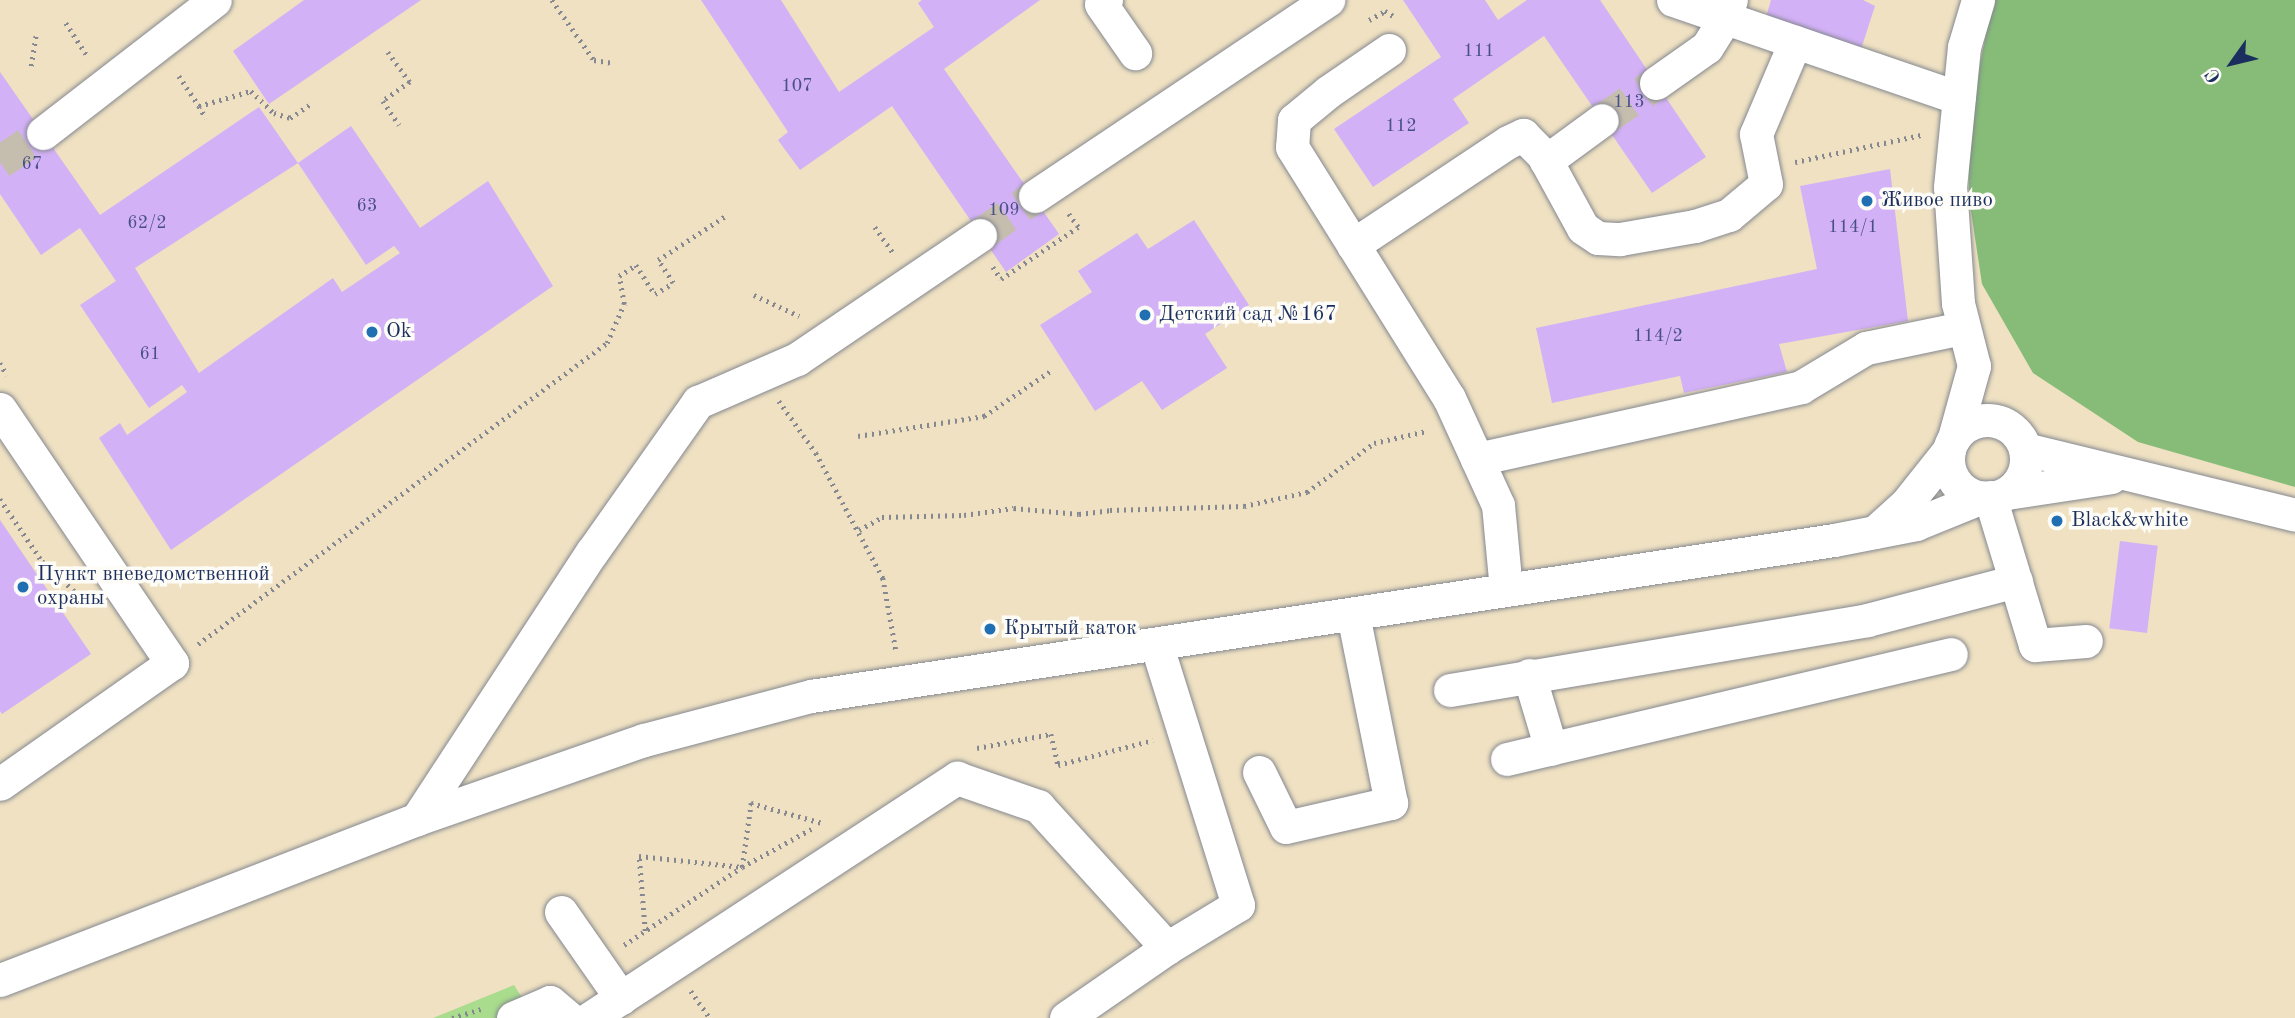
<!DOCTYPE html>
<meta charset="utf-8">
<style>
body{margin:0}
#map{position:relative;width:2295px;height:1018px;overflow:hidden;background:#efe1c2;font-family:"Old Standard TT",serif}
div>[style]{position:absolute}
.green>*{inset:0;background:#a9dc8c}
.forest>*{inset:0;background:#86bc78}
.building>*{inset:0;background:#d3b1f7;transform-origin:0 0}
.minor-tunnel>*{height:33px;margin-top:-16.5px;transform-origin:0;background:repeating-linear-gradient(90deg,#c5bdae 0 33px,transparent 0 50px)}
.path>*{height:4.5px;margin-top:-2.25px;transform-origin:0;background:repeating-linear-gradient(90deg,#858890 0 2px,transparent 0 7px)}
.roads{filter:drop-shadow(0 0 2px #858890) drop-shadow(0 0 2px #858890)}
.minor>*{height:33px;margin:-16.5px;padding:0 16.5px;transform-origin:16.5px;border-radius:16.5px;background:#fff}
.minor>.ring{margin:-16.5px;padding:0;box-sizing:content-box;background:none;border:33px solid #fff;border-radius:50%}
.dots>*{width:19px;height:19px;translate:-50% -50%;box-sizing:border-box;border:4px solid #fdfcf7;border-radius:50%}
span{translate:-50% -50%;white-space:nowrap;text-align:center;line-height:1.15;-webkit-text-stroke:7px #fdfcf7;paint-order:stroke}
.number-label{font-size:18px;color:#495084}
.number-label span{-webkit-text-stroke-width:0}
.poi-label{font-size:21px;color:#1b2f5e}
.left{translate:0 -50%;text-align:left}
.north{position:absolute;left:2197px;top:28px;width:70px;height:70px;-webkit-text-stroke:5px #fdfcf7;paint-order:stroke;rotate:236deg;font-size:19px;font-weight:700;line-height:28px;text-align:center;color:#1b2f5e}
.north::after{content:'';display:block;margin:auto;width:24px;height:32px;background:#1b2f5e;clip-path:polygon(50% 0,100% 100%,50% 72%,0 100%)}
</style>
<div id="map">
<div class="green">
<i style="clip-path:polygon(514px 985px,535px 1018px,433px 1018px)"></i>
</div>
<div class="forest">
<i style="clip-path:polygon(1993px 0,2295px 0,2295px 487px,2138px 442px,2033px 373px,1982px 284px,1969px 198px,1969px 117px)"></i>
</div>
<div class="building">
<i style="clip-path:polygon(304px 0,421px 0,269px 104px,233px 51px)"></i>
<i style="clip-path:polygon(701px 0,781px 0,839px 92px,934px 27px,918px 3px,922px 0,1040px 0,944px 69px,1059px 234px,1006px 272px,892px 106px,800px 170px,778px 140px,788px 132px)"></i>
<i style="clip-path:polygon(1403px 0,1485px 0,1498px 20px,1527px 0,1600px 0,1706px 157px,1652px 193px,1544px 36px,1453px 99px,1469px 123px,1373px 187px,1334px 129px,1441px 57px)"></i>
<i style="clip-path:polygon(1771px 0,1863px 0,1875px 6px,1861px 49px,1765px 21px)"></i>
<i style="clip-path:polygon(0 72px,100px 215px,259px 107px,298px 163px,135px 268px,199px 373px,333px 278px,342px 292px,400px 253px,394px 246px,366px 265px,298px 163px,351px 126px,420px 228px,488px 181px,553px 286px,171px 550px,99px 438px,120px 423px,127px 435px,187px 392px,182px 385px,149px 408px,80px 305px,116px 281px,80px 228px,41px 255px,0 194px)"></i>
<i style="clip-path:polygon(1890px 169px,1908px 321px,1779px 344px,1787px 372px,1684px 393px,1680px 376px,1552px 403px,1536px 328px,1817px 269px,1800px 186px)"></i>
<i style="clip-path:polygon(1194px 220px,1249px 305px,1205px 334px,1227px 368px,1162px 410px,1142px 381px,1095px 411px,1040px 325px,1092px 292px,1078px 271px,1137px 233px,1148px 249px)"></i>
<i style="clip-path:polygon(0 520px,91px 654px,2px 714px,0 711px)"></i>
<i style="left:2120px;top:541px;width:38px;height:88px;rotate:7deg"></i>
</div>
<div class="minor-tunnel">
<i style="left:1602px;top:120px;width:65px;rotate:-34.4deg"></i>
<i style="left:0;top:162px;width:52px;rotate:-34deg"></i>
<i style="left:980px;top:235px;width:67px;rotate:-35.3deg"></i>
</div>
<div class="path">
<i style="left:552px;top:0;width:73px;rotate:55deg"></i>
<i style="left:594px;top:60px;width:19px;rotate:9deg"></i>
<i style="left:1369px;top:20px;width:18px;rotate:-29deg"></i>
<i style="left:1385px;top:11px;width:12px;rotate:31deg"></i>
<i style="left:66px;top:23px;width:40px;rotate:57.1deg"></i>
<i style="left:388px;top:52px;width:37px;rotate:54deg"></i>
<i style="left:410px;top:82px;width:33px;rotate:145deg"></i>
<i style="left:383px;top:101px;width:29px;rotate:56deg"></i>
<i style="left:31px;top:66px;width:33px;rotate:-81deg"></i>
<i style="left:179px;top:76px;width:36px;rotate:56deg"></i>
<i style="left:199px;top:106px;width:54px;rotate:-16.1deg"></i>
<i style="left:251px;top:91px;width:32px;rotate:44deg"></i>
<i style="left:274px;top:113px;width:17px;rotate:17deg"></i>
<i style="left:290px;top:118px;width:25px;rotate:-34deg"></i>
<i style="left:199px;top:106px;width:14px;rotate:60deg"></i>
<i style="left:1795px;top:162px;width:129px;rotate:-12.1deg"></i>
<i style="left:875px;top:227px;width:33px;rotate:55deg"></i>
<i style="left:993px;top:267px;width:14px;rotate:56deg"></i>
<i style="left:1001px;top:279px;width:93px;rotate:-34deg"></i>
<i style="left:1078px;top:227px;width:17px;rotate:-126deg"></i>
<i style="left:754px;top:295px;width:50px;rotate:25deg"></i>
<i style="left:0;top:363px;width:14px;rotate:60deg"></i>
<i style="left:779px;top:401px;width:64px;rotate:54.6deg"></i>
<i style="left:816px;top:453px;width:142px;rotate:61.8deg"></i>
<i style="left:883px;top:578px;width:73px;rotate:79.8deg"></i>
<i style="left:858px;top:436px;width:128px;rotate:-9deg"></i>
<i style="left:984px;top:416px;width:82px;rotate:-34.1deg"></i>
<i style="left:0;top:499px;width:75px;rotate:55.9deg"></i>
<i style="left:42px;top:561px;width:60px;rotate:43deg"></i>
<i style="left:859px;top:530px;width:26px;rotate:-29deg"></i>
<i style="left:882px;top:517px;width:82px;rotate:-1.4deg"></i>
<i style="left:964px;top:515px;width:50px;rotate:-8deg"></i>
<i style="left:1014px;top:508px;width:65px;rotate:5.3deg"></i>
<i style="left:1079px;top:514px;width:31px;rotate:-7deg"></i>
<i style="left:1110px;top:510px;width:134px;rotate:-1.7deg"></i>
<i style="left:1244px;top:506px;width:65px;rotate:-12.5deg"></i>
<i style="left:1307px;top:492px;width:83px;rotate:-36.2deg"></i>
<i style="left:1374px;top:443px;width:54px;rotate:-12.8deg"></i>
<i style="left:198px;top:644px;width:508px;rotate:-36.35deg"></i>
<i style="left:607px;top:343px;width:43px;rotate:-66.4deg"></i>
<i style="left:624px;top:304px;width:28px;rotate:-100deg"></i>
<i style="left:619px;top:276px;width:20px;rotate:-33deg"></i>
<i style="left:636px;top:265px;width:35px;rotate:57deg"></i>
<i style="left:655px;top:294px;width:21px;rotate:-31deg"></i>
<i style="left:673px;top:283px;width:27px;rotate:-123deg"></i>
<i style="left:658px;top:260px;width:82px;rotate:-33.1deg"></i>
<i style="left:977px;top:748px;width:75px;rotate:-10.7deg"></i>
<i style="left:1051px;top:734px;width:32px;rotate:77deg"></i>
<i style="left:1058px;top:765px;width:98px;rotate:-14.7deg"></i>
<i style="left:645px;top:931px;width:75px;rotate:-94.6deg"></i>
<i style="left:639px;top:856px;width:104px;rotate:6.1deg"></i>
<i style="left:742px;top:867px;width:65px;rotate:-82deg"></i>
<i style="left:751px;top:803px;width:74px;rotate:15.7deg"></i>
<i style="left:624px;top:945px;width:141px;rotate:-33.5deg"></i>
<i style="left:742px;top:867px;width:81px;rotate:-28.8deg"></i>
<i style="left:691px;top:991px;width:32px;rotate:55deg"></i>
<i style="left:452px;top:1018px;width:30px;rotate:-17deg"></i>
</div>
<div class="roads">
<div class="minor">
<i style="left:1106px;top:0;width:6px;rotate:141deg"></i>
<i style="left:1101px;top:4px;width:60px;rotate:55.2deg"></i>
<i style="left:1673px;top:0;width:302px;rotate:18.9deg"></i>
<i style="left:1389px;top:50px;width:74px;rotate:145.5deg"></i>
<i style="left:1328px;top:92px;width:44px;rotate:140.5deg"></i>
<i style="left:1294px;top:120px;width:27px;rotate:94deg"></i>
<i style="left:1292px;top:147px;width:296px;rotate:58deg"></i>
<i style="left:1449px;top:398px;width:118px;rotate:65.4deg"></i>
<i style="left:1498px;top:505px;width:84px;rotate:84.6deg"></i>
<i style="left:1656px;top:83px;width:62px;rotate:-35.2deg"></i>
<i style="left:1707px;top:47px;width:34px;rotate:-58deg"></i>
<i style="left:1725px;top:18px;width:19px;rotate:-72deg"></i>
<i style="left:43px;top:133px;width:217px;rotate:-37.7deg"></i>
<i style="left:1546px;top:161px;width:69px;rotate:-36.2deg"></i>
<i style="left:1035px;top:196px;width:353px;rotate:-33.8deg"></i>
<i style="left:1353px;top:245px;width:186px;rotate:-33.6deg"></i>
<i style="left:1508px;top:142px;width:17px;rotate:-25deg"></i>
<i style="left:1523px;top:135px;width:28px;rotate:45deg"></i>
<i style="left:1543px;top:155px;width:83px;rotate:61.3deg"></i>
<i style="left:1583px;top:228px;width:18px;rotate:34deg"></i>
<i style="left:1598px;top:238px;width:22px;rotate:3deg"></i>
<i style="left:1620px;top:239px;width:76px;rotate:-9.8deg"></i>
<i style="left:1695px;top:226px;width:36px;rotate:-18deg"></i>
<i style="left:1729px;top:215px;width:48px;rotate:-40deg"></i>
<i style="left:1766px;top:184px;width:51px;rotate:-101.3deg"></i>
<i style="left:1756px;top:134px;width:100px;rotate:-67deg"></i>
<i style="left:0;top:409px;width:307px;rotate:55.9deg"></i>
<i style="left:172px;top:663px;width:210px;rotate:144.9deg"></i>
<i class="ring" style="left:1948px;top:420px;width:45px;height:45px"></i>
<i style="left:1954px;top:438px;width:75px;rotate:-74.5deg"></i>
<i style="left:1974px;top:366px;width:65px;rotate:-104.3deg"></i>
<i style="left:1958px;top:303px;width:116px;rotate:-93.9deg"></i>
<i style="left:1950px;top:187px;width:141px;rotate:-84.3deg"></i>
<i style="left:1964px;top:47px;width:49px;rotate:-73.4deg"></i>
<i style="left:2025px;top:449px;width:278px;rotate:13.7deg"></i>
<i style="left:1477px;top:459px;width:332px;rotate:-12.5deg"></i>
<i style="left:1801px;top:387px;width:76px;rotate:-31deg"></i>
<i style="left:1866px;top:348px;width:99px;rotate:-11.7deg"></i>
<i style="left:2007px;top:493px;width:105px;rotate:-8.7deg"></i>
<i style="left:1990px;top:497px;width:155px;rotate:73.1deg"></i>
<i style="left:2035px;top:645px;width:51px;rotate:-4.5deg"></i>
<i style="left:1875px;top:532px;width:42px;rotate:-42.1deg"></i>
<i style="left:1906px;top:504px;width:69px;rotate:-51.5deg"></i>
<i style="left:1529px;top:675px;width:77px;rotate:73.4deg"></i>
<i style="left:1450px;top:690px;width:423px;rotate:-9.5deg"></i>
<i style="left:1867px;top:620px;width:154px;rotate:-14.7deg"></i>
<i style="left:1507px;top:759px;width:456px;rotate:-13.3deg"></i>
<i style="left:1259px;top:772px;width:61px;rotate:63.9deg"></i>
<i style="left:1286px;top:827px;width:108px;rotate:-12.9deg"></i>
<i style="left:1391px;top:803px;width:193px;rotate:-101.4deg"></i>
<i style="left:417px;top:819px;width:319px;rotate:-56.8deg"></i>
<i style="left:592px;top:552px;width:184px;rotate:-54.8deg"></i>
<i style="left:698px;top:402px;width:108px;rotate:-23.5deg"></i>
<i style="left:797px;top:359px;width:221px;rotate:-34.1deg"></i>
<i style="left:561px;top:912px;width:105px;rotate:55.1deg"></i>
<i style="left:0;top:980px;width:447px;rotate:-21.1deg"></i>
<i style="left:417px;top:819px;width:240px;rotate:-19.2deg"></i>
<i style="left:644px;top:740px;width:173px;rotate:-14.8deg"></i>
<i style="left:811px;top:696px;width:1035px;rotate:-8.67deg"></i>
<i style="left:1834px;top:540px;width:84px;rotate:-11deg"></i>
<i style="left:1916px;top:524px;width:71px;rotate:-22.2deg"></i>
<i style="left:513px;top:1018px;width:40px;rotate:-23.4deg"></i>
<i style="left:550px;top:1002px;width:25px;rotate:40deg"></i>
<i style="left:590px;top:1018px;width:439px;rotate:-33.2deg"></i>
<i style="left:957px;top:778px;width:86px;rotate:19.1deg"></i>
<i style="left:1038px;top:806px;width:192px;rotate:47.7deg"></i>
<i style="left:1066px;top:1018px;width:123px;rotate:-34.7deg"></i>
<i style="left:1167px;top:948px;width:83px;rotate:-31.2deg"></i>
<i style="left:1238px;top:905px;width:271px;rotate:-107.4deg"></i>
</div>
</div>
<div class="dots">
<i style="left:1867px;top:201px;background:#1f6fb2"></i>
<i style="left:1145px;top:315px;background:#1f6fb2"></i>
<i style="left:372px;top:332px;background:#1f6fb2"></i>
<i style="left:2057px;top:521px;background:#1f6fb2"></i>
<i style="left:23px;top:587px;background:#1f6fb2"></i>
<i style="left:990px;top:629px;background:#1f6fb2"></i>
</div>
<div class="number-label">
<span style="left:1479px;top:51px">111</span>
<span style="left:797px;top:86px">107</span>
<span style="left:1629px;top:102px">113</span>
<span style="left:1401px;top:126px">112</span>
<span style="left:32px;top:164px">67</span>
<span style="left:367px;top:206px">63</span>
<span style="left:1004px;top:210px">109</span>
<span style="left:147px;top:223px">62/2</span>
<span style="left:1853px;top:227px">114/1</span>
<span style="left:1658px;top:336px">114/2</span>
<span style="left:150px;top:354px">61</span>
</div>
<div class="poi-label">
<span class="left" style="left:1881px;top:201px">Живое пиво</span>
<span class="left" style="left:1159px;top:315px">Детский сад №167</span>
<span class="left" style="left:386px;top:332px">Ok</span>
<span class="left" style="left:2071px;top:521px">Black&amp;white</span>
<span class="left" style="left:37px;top:587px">Пункт вневедомственной<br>охраны</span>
<span class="left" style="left:1004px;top:629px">Крытый каток</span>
</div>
<div class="north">С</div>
</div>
